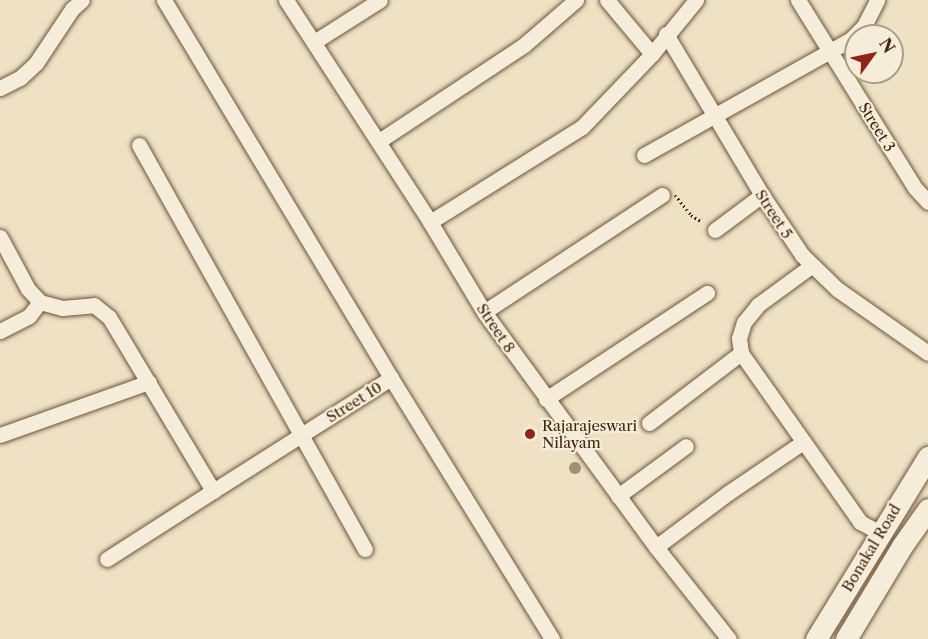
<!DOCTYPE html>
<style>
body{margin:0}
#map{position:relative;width:928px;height:639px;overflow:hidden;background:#efe1c4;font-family:"Libre Caslon Text",serif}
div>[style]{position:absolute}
.path>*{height:3px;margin-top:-1.5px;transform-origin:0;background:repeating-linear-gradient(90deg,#42260c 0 1.5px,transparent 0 4.5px)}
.roads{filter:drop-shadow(0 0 2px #6d553a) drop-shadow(0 0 2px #6d553a)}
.minor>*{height:15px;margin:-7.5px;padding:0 7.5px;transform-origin:7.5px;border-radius:7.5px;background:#f5ecd9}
.secondary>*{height:21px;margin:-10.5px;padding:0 10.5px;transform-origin:10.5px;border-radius:10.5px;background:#f5ecd9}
.trees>*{width:12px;height:12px;margin:-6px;border-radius:50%;background:#a19071}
.dots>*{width:16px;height:16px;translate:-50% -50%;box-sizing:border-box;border:3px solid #f5ecd9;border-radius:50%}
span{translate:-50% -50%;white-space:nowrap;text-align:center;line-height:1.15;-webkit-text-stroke:4.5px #f5ecd9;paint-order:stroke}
.street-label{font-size:15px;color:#42260c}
.poi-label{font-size:15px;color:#42260c}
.left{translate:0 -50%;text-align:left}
.north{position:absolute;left:844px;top:24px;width:60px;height:60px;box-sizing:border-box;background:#f5ecd9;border:2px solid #ad9d87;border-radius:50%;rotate:57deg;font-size:16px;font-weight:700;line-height:24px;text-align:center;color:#42260c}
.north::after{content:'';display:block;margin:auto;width:21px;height:27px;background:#8f2418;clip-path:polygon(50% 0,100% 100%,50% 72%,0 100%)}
</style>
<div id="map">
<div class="path">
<i style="left:675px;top:195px;width:26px;rotate:51deg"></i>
<i style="left:691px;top:215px;width:13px;rotate:32deg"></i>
</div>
<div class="roads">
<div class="minor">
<i style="left:164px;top:0;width:441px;rotate:59deg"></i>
<i style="left:286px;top:0;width:265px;rotate:57deg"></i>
<i style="left:430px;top:222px;width:105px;rotate:59deg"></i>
<i style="left:484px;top:312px;width:291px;rotate:53.8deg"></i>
<i style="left:656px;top:547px;width:117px;rotate:51.6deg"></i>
<i style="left:607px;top:0;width:70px;rotate:50.2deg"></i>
<i style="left:798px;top:0;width:221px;rotate:58.1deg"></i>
<i style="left:915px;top:188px;width:19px;rotate:47deg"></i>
<i style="left:666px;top:34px;width:187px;rotate:59.2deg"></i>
<i style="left:762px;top:195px;width:72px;rotate:56.3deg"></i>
<i style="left:802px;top:255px;width:49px;rotate:44.2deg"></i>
<i style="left:837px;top:289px;width:111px;rotate:35.1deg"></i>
<i style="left:314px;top:42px;width:78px;rotate:-32.5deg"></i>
<i style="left:0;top:88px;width:22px;rotate:-27deg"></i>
<i style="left:20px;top:78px;width:22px;rotate:-43deg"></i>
<i style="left:36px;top:63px;width:65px;rotate:-56.3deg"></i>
<i style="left:72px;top:9px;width:13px;rotate:-42deg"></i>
<i style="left:379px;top:141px;width:174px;rotate:-33.5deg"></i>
<i style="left:524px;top:45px;width:69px;rotate:-40.9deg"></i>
<i style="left:139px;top:145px;width:463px;rotate:60.8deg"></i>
<i style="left:644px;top:155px;width:236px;rotate:-29.2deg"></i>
<i style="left:850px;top:40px;width:20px;rotate:-45deg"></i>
<i style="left:864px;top:26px;width:29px;rotate:-63deg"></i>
<i style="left:430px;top:222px;width:179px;rotate:-32deg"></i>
<i style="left:582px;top:127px;width:101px;rotate:-46.2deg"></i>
<i style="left:652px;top:54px;width:70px;rotate:-50.8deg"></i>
<i style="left:715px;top:230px;width:59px;rotate:-36.7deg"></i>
<i style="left:0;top:237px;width:59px;rotate:61.7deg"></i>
<i style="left:28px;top:289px;width:18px;rotate:47deg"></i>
<i style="left:40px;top:302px;width:23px;rotate:15deg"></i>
<i style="left:62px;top:308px;width:32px;rotate:-5deg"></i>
<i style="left:94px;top:305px;width:19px;rotate:39deg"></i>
<i style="left:109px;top:317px;width:203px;rotate:59.1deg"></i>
<i style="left:213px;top:491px;width:211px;rotate:-32.4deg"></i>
<i style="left:391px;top:378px;width:307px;rotate:58.3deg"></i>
<i style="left:811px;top:266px;width:66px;rotate:143.7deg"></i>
<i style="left:758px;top:305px;width:22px;rotate:129deg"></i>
<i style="left:744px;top:322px;width:17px;rotate:107deg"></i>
<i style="left:739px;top:338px;width:15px;rotate:82deg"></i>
<i style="left:741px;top:353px;width:207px;rotate:54.8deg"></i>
<i style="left:860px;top:522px;width:24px;rotate:28deg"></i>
<i style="left:484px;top:312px;width:213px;rotate:-33.3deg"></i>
<i style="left:0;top:331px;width:33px;rotate:-27deg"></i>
<i style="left:29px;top:316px;width:18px;rotate:-52deg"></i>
<i style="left:546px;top:399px;width:193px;rotate:-33.4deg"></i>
<i style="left:649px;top:423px;width:116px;rotate:-37.3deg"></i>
<i style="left:0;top:435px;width:158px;rotate:-19.6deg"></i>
<i style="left:618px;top:496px;width:84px;rotate:-36.3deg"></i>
<i style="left:656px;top:547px;width:90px;rotate:-36.9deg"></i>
<i style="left:728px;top:493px;width:91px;rotate:-34.2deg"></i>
<i style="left:107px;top:559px;width:126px;rotate:-32.7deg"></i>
</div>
<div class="secondary">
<i style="left:816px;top:639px;width:214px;rotate:-58.4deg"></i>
<i style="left:846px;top:639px;width:109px;rotate:-58.9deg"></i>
<i style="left:902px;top:546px;width:45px;rotate:-54.9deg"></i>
</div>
</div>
<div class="trees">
<i style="left:575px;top:468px"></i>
</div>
<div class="dots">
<i style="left:530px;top:434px;background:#8f2418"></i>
</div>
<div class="street-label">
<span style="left:877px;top:127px;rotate:58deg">Street 3</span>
<span style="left:774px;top:214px;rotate:57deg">Street 5</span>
<span style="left:496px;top:328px;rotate:56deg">Street 8</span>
<span style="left:354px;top:402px;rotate:-32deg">Street 10</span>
<span style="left:871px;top:548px;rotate:-59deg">Bonakal Road</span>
</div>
<div class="poi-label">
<span class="left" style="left:542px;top:434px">Rajarajeswari<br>Nilayam</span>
</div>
<div class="north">N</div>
</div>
